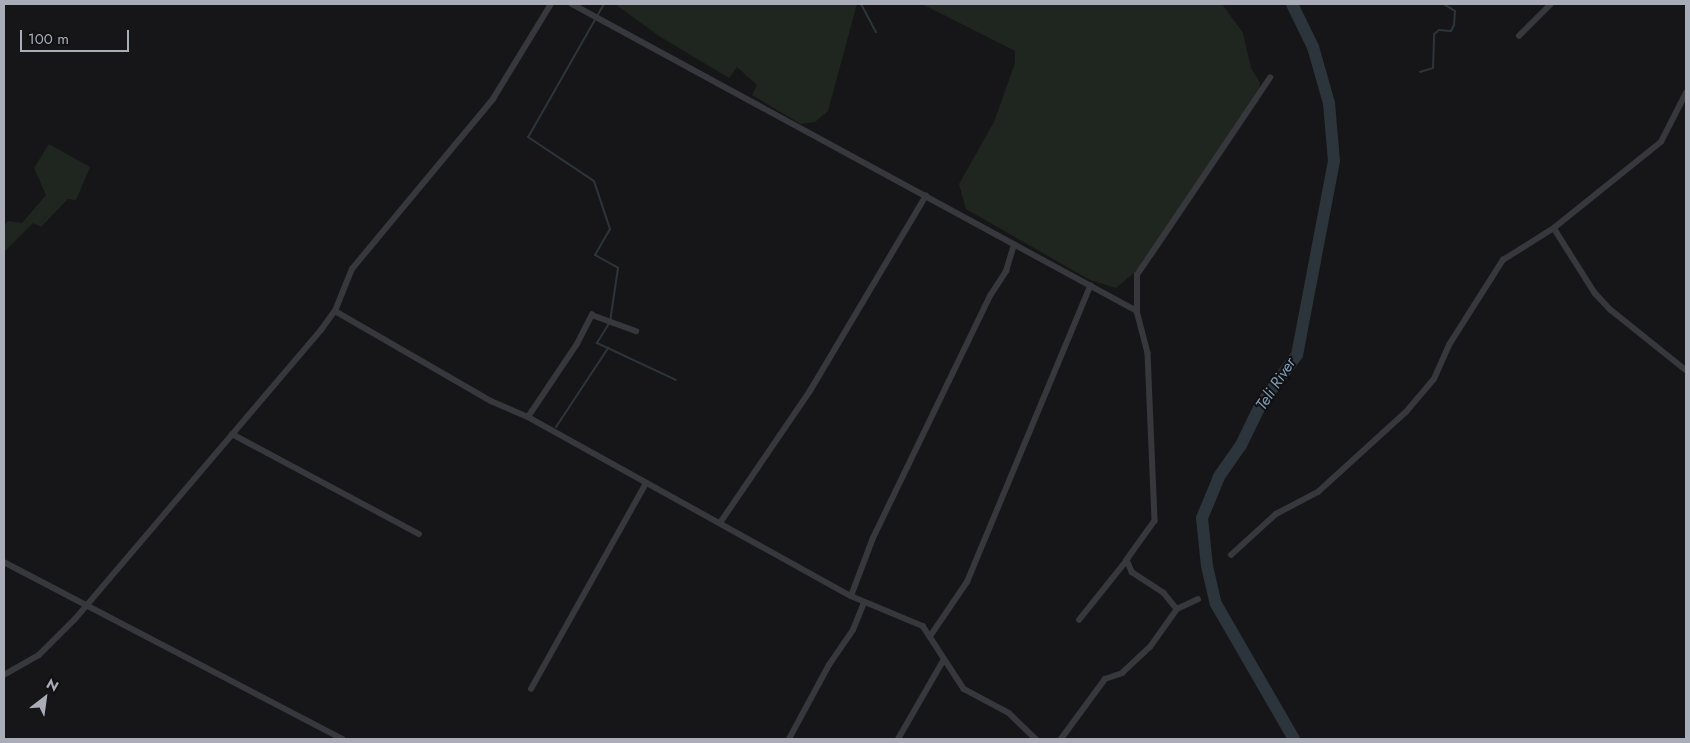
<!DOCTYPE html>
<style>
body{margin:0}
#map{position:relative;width:1690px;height:743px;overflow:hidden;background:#161618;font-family:Jost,sans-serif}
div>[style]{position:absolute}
.green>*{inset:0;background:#1e261f}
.stream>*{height:2px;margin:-1px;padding:0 1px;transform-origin:1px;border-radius:1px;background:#2c353c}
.river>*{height:12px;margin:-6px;padding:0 6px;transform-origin:6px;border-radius:6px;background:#2c353c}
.minor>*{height:5.5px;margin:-2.75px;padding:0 2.75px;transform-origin:2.75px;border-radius:2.75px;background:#37383d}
span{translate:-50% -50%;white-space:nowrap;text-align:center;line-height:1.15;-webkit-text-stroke:4px #111113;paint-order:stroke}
.water-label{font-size:16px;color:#7f9bb3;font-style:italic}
.frame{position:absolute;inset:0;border:5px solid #a8adb8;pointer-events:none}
.north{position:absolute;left:20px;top:673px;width:50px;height:50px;-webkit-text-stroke:4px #111113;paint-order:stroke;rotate:30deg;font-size:14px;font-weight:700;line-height:20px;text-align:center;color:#a8adb8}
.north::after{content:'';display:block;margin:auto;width:18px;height:22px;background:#a8adb8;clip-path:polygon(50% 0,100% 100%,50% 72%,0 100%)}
.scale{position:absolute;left:20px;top:30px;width:109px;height:22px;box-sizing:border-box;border:2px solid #a8adb8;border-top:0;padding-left:6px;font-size:15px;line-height:18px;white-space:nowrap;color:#a8adb8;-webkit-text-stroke:4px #111113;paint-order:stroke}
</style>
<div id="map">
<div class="green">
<i style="clip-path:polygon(615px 4px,857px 4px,828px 111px,815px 122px,801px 124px,752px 95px,757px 85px,737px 67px,729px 78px,659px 36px)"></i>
<i style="clip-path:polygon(922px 4px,1222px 4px,1243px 33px,1251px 68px,1260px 83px,1259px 100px,1154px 256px,1116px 288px,1090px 280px,966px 209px,959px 184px,994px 122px,1015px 63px,1015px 51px)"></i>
<i style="clip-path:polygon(49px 144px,90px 167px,76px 200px,68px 199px,41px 227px,33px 223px,4px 252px,4px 226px,8px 221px,22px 223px,46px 195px,34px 168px)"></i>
</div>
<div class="stream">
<i style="left:604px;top:4px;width:153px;rotate:119.7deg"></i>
<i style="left:528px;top:137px;width:79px;rotate:33.7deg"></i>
<i style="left:594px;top:181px;width:51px;rotate:71.6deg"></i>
<i style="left:610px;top:229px;width:30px;rotate:120deg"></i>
<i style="left:595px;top:255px;width:26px;rotate:29deg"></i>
<i style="left:618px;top:268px;width:55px;rotate:98.4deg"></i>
<i style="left:610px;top:322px;width:25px;rotate:122deg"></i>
<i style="left:597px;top:343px;width:87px;rotate:25.1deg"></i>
<i style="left:861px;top:4px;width:32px;rotate:62deg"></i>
<i style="left:1420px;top:72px;width:14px;rotate:-17deg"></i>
<i style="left:1433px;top:68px;width:34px;rotate:-88deg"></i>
<i style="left:1434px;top:34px;width:6px;rotate:-39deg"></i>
<i style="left:1439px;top:30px;width:12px;rotate:5deg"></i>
<i style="left:1451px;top:31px;width:7px;rotate:-63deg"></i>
<i style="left:1454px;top:25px;width:14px;rotate:-86deg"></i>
<i style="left:1455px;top:11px;width:13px;rotate:-148deg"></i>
<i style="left:556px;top:427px;width:95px;rotate:-56.6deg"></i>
</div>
<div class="river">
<i style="left:1292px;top:4px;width:48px;rotate:64deg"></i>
<i style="left:1313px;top:47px;width:58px;rotate:74.1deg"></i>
<i style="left:1329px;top:103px;width:58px;rotate:85.1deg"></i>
<i style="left:1334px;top:161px;width:197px;rotate:100.8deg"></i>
<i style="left:1297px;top:355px;width:61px;rotate:126.3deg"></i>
<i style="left:1261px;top:404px;width:46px;rotate:116deg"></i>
<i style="left:1241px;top:445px;width:39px;rotate:125deg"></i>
<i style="left:1219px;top:477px;width:44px;rotate:112.5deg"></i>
<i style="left:1202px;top:518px;width:48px;rotate:84.1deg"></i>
<i style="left:1207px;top:566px;width:39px;rotate:77deg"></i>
<i style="left:1216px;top:604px;width:156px;rotate:60deg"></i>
</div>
<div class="minor">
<i style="left:572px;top:4px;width:643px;rotate:28.52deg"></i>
<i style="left:1137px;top:311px;width:36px;rotate:-90deg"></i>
<i style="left:1137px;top:275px;width:238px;rotate:-56deg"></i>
<i style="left:1519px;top:36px;width:45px;rotate:-45deg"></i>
<i style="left:1554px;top:228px;width:77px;rotate:57.8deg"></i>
<i style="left:1595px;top:293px;width:23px;rotate:47deg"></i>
<i style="left:1611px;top:310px;width:96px;rotate:38.7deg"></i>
<i style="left:335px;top:311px;width:180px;rotate:30deg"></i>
<i style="left:491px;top:401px;width:40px;rotate:23.4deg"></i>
<i style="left:528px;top:417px;width:369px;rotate:29deg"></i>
<i style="left:851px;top:596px;width:78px;rotate:22.6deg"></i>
<i style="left:923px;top:626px;width:75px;rotate:56.9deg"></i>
<i style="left:964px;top:689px;width:51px;rotate:28.1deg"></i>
<i style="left:1009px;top:713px;width:37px;rotate:44deg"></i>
<i style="left:1137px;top:311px;width:43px;rotate:75.3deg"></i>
<i style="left:1148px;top:353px;width:168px;rotate:87.6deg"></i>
<i style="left:1155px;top:521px;width:48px;rotate:125.7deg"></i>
<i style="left:1127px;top:560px;width:13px;rotate:67deg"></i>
<i style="left:1132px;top:572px;width:38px;rotate:33deg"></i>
<i style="left:1164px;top:593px;width:21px;rotate:51deg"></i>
<i style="left:528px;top:417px;width:88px;rotate:-56.1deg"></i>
<i style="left:577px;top:344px;width:33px;rotate:-63deg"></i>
<i style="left:592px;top:315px;width:47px;rotate:20deg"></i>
<i style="left:232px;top:434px;width:212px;rotate:28.1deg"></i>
<i style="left:720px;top:523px;width:160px;rotate:-55.7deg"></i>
<i style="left:810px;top:391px;width:227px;rotate:-59.3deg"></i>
<i style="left:1231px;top:555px;width:61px;rotate:-42.3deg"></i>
<i style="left:1276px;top:514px;width:47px;rotate:-27.6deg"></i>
<i style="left:1318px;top:492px;width:119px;rotate:-42.3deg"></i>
<i style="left:1406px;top:412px;width:43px;rotate:-49.7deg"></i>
<i style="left:1434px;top:379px;width:37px;rotate:-66deg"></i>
<i style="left:1449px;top:345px;width:101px;rotate:-57.6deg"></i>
<i style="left:1503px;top:260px;width:60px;rotate:-32.1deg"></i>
<i style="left:1554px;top:228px;width:137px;rotate:-38.8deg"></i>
<i style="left:1661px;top:142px;width:55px;rotate:-63deg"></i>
<i style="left:4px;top:562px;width:382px;rotate:27.6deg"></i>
<i style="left:851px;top:596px;width:62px;rotate:-69.2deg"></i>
<i style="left:873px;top:538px;width:269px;rotate:-64.2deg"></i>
<i style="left:990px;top:296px;width:30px;rotate:-57deg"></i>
<i style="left:1006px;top:271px;width:27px;rotate:-73deg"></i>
<i style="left:1079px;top:620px;width:77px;rotate:-51.3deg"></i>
<i style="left:931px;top:635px;width:64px;rotate:-55.8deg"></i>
<i style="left:967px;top:582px;width:321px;rotate:-67.4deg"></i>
<i style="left:4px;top:675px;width:40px;rotate:-29.7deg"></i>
<i style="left:39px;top:655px;width:52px;rotate:-45deg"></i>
<i style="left:76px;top:618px;width:378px;rotate:-49.6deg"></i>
<i style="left:321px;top:330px;width:24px;rotate:-54deg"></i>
<i style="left:335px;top:311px;width:45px;rotate:-68deg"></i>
<i style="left:352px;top:269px;width:221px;rotate:-50.3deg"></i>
<i style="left:493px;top:99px;width:111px;rotate:-58.6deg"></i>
<i style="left:531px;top:689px;width:236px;rotate:-60.8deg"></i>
<i style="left:789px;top:739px;width:84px;rotate:-61.6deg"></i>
<i style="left:829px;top:665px;width:42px;rotate:-55.6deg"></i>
<i style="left:853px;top:630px;width:29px;rotate:-68deg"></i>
<i style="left:898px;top:739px;width:90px;rotate:-60deg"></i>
<i style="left:1061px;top:739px;width:74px;rotate:-53.7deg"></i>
<i style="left:1105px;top:679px;width:18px;rotate:-19deg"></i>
<i style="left:1122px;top:673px;width:38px;rotate:-43deg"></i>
<i style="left:1150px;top:647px;width:47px;rotate:-54.6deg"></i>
<i style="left:1177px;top:609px;width:23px;rotate:-25deg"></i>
</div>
<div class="water-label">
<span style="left:1276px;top:384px;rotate:-57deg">Teli River</span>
</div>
<div class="frame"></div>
<div class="north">N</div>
<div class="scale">100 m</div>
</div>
